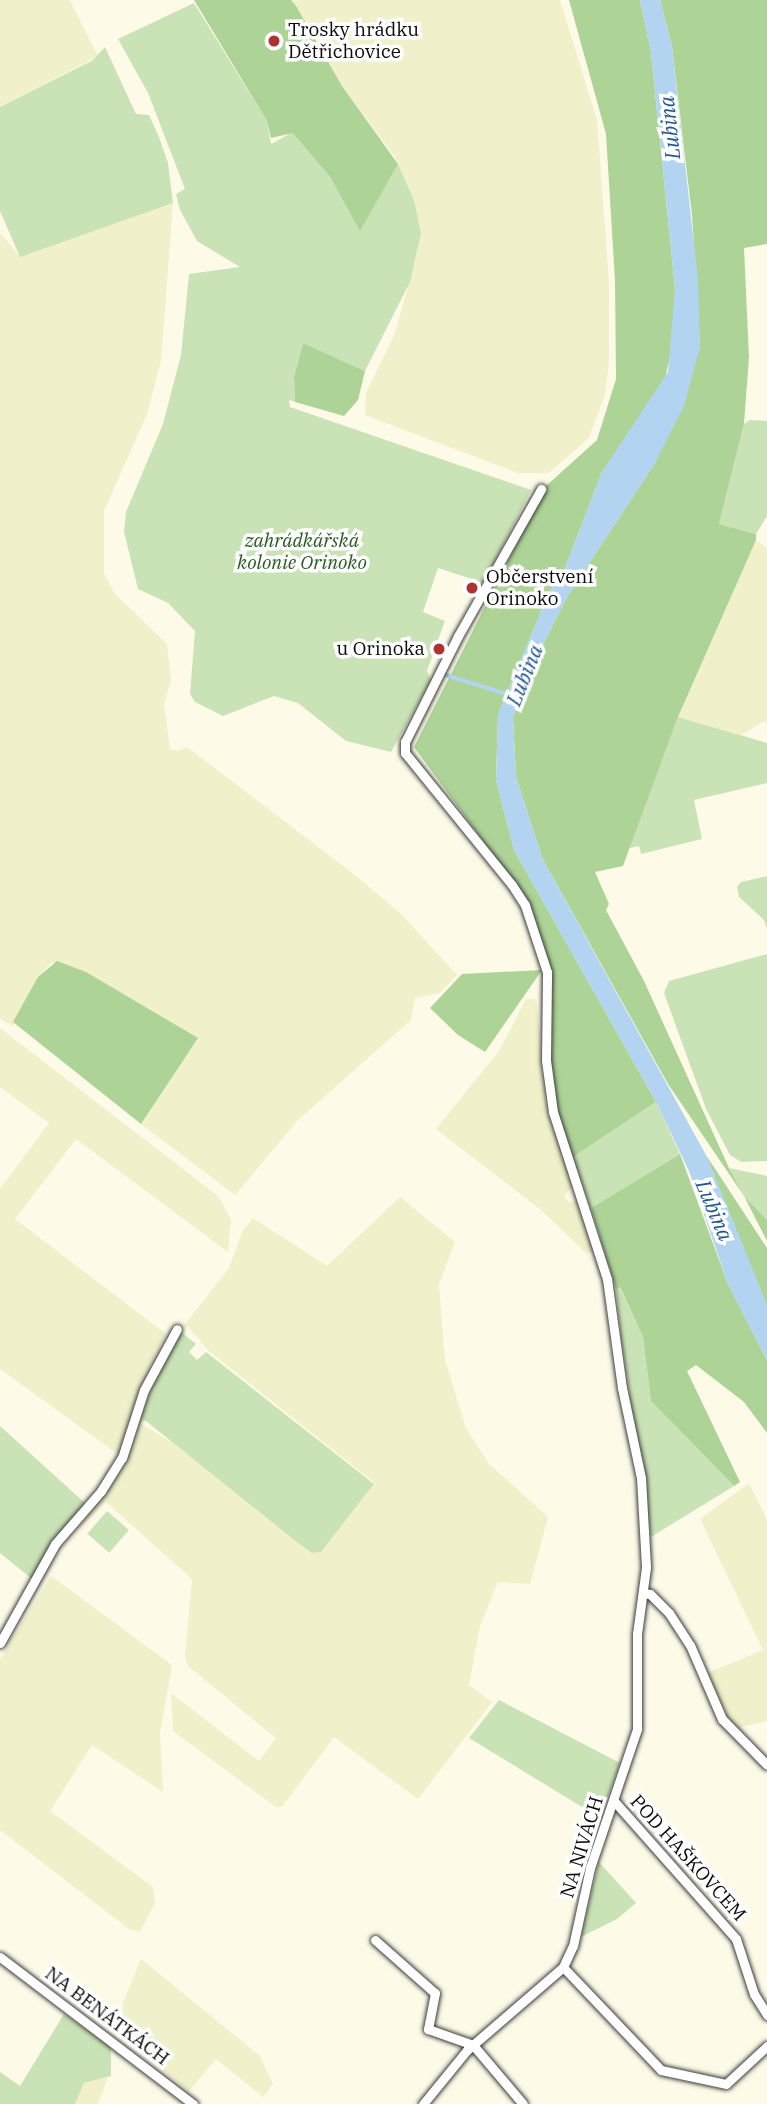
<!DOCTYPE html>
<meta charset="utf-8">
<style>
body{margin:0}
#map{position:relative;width:767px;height:2104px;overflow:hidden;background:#fdfbe8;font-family:"IBM Plex Serif",serif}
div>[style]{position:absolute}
.farmland>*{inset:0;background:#f0f0cb}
.green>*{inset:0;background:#cae3b6;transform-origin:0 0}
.forest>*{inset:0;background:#add397}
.water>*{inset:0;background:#b2d4f0}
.stream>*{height:3.5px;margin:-1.75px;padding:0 1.75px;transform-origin:1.75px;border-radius:1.75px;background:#b2d4f0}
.roads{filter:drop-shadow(0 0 2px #3d3d3d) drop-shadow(0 0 2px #3d3d3d)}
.street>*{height:9px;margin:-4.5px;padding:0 4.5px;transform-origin:4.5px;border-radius:4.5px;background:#fff}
.dots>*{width:19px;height:19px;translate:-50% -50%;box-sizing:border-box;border:4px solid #fff;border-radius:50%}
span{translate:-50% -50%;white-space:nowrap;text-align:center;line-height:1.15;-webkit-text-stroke:7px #fff;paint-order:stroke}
.poi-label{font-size:19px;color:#0a0a0a}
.left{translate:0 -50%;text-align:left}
.right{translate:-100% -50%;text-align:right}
.park-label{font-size:19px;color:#285a21;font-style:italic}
.street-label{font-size:19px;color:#0a0a0a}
.water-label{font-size:21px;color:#20558f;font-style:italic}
</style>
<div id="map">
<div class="farmland">
<i style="clip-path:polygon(0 0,70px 0,98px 56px,0 107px)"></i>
<i style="clip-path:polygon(291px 0,560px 0,597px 120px,609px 281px,609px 363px,605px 394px,589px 438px,549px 473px,518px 473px,365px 415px,366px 393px,395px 333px,418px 250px,414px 200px,395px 157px,342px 86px)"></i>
<i style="clip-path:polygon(173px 203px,161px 361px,147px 414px,104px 511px,104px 573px,115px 594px,167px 644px,171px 680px,164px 704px,170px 749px,178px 751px,187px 747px,355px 875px,400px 913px,457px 975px,440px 993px,415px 998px,411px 1020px,298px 1120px,235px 1195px,141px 1124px,198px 1038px,52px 962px,38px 977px,16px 1022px,12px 1026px,0 1018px,0 233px,20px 256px)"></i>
<i style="clip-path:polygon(756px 540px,767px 548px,767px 724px,764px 721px,741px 735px,678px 717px)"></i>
<i style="clip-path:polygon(526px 999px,535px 999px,537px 1006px,546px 1108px,573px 1186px,564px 1196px,569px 1202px,578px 1201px,594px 1251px,587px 1254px,541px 1210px,436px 1129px,499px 1051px)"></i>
<i style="clip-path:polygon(0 1028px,218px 1196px,231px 1219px,228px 1252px,76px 1139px,15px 1219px,166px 1334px,148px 1369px,119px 1455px,0 1369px,0 1189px,49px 1123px,0 1087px)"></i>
<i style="clip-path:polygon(400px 1197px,455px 1242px,439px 1284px,445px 1360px,466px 1428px,489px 1464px,548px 1517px,530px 1584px,498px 1582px,480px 1626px,469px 1685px,492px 1702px,418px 1799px,334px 1737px,282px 1807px,276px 1807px,173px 1731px,171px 1693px,259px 1761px,276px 1738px,188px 1666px,185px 1657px,192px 1579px,106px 1502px,78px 1530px,126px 1460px,141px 1417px,146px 1420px,142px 1422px,141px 1424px,173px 1443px,294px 1540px,312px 1553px,321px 1552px,375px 1483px,210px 1352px,187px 1326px,182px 1328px,229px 1268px,242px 1232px,253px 1218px,327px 1266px)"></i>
<i style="clip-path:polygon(749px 1483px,767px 1520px,767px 1721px,734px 1729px,707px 1673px,763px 1650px,700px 1519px)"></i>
<i style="clip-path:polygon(51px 1576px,172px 1665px,160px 1733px,163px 1792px,92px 1745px,50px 1811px,153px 1887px,155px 1903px,140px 1932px,129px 1929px,0 1830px,0 1659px)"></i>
<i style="clip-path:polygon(141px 1959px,260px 2056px,273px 2084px,263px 2097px,216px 2059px,189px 2091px,119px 2035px,123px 2003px)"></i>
<i style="clip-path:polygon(108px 2077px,98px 2104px,75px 2104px,84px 2083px)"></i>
</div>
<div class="green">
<i style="clip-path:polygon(194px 3px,267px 121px,271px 144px,293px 132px,330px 177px,360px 230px,398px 164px,414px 200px,421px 234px,410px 282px,365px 371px,303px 343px,294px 377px,295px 402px,289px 400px,290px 407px,531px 490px,484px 583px,438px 568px,423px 612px,445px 621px,427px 671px,431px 680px,391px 752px,346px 741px,298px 703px,274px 696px,223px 716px,195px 702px,190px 694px,195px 631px,168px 603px,138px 589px,124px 532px,126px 512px,163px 424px,181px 355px,189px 274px,240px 267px,197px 241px,180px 210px,176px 194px,185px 189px,148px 93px,118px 39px)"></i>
<i style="clip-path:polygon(105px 47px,136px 114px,149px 115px,159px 137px,168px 163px,173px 203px,20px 257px,0 211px,0 107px,93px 60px)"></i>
<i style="clip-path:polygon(750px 420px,767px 421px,767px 516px,756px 534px,719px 524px,744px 424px)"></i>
<i style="clip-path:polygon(678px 717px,767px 743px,767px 783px,694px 800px,702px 839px,641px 854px,639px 846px,629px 848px)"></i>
<i style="clip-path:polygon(767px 876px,767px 929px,764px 920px,739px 897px,737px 887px,741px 882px)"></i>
<i style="clip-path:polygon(767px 954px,767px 1161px,741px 1162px,730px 1155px,706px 1109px,664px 993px,669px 981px)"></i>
<i style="clip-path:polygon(656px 1102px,680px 1154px,591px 1208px,573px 1157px)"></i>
<i style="clip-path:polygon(729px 1168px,767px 1176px,767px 1220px,744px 1196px)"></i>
<i style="clip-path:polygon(619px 1286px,643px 1337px,651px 1401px,734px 1486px,651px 1537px,621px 1336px,616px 1289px)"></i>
<i style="clip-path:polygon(180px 1331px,196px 1344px,189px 1352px,197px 1360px,206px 1352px,374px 1484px,321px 1552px,312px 1553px,294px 1540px,141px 1417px,157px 1373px)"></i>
<i style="clip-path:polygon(0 1426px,85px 1503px,32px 1579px,0 1553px)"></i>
<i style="left:107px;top:1511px;width:29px;height:30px;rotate:41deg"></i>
<i style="clip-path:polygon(499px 1700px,620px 1763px,600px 1818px,469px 1738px)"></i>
<i style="clip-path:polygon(599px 1862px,636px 1903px,617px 1919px,581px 1937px)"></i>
<i style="clip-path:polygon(64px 2014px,111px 2047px,111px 2076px,84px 2083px,75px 2104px,0 2104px,0 2072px,20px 2086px)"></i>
</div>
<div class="forest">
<i style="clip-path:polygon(194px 0,291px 0,296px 6px,342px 86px,398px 164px,360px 231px,330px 177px,293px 133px,271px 138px,267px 121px)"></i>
<i style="clip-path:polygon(569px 0,640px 0,651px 52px,675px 288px,674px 338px,664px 384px,602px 472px,565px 568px,549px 593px,498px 715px,496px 780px,514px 850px,656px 1102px,573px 1157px,557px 1110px,550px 1060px,551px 974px,531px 906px,414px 747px,546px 486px,597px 440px,616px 379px,615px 281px,606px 134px)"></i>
<i style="clip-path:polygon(660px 0,767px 0,767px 244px,744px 248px,749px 357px,744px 424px,719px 524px,756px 534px,756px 540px,678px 717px,623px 866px,595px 872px,609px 904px,606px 910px,644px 981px,729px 1168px,744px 1196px,767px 1220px,767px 1241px,744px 1196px,668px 1084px,542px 858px,516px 777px,513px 717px,541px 648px,567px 597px,655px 463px,700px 347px,692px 215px,672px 47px)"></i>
<i style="clip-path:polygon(303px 343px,365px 371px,358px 400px,344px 416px,295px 402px,294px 377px)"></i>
<i style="clip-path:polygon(57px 961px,86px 972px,198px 1038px,141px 1124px,13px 1022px,38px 977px)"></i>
<i style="clip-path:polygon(542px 970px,485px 1052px,458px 1035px,430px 1008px,462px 974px)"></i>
<i style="clip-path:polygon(680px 1154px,728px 1284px,767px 1360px,767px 1433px,744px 1402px,696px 1365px,687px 1371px,740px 1482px,734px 1486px,651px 1401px,643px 1337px,620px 1287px,616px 1289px,591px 1208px)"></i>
<i style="clip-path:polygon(706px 1155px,767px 1248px,767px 1305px,766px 1304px)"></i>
</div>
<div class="water">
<i style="clip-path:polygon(640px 0,660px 0,672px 47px,698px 280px,700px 347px,684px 406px,655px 463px,567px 597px,541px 648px,513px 717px,516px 777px,542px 858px,706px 1155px,767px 1305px,767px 1360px,728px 1284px,689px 1171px,656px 1102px,514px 850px,496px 780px,498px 715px,549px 593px,565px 568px,602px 472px,668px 372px,675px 288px,651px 52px)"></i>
</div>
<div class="stream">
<i style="left:446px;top:675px;width:67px;rotate:17.4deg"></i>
</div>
<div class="roads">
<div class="street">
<i style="left:643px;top:1593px;width:7px;rotate:8deg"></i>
<i style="left:650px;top:1594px;width:27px;rotate:45deg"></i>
<i style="left:669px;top:1613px;width:38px;rotate:57deg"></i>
<i style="left:690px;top:1645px;width:81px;rotate:66.6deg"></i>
<i style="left:722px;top:1719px;width:64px;rotate:45.6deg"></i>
<i style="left:0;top:1643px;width:113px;rotate:-60.9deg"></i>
<i style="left:55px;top:1544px;width:70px;rotate:-49deg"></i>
<i style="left:101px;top:1491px;width:39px;rotate:-58deg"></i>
<i style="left:122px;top:1458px;width:71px;rotate:-72.1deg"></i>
<i style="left:144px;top:1390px;width:69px;rotate:-61.6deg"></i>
<i style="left:614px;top:1801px;width:184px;rotate:48.5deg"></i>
<i style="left:736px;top:1939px;width:58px;rotate:71.9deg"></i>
<i style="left:754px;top:1994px;width:25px;rotate:58deg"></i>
<i style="left:375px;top:1940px;width:80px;rotate:41.5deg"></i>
<i style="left:435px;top:1993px;width:37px;rotate:101deg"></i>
<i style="left:428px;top:2029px;width:48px;rotate:19.6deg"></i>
<i style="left:473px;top:2045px;width:77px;rotate:49.7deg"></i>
<i style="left:0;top:1957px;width:243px;rotate:37.3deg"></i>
<i style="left:563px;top:1967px;width:142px;rotate:46.4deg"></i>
<i style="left:661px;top:2070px;width:66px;rotate:12.2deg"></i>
<i style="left:726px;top:2084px;width:56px;rotate:-42.8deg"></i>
<i style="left:423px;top:2104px;width:70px;rotate:-50.8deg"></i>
<i style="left:467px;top:2050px;width:127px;rotate:-40.8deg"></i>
<i style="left:563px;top:1967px;width:23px;rotate:-65deg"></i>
<i style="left:573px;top:1946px;width:80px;rotate:-77.7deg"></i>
<i style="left:590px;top:1868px;width:147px;rotate:-71.3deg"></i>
<i style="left:637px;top:1729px;width:95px;rotate:-90deg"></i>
<i style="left:637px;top:1634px;width:68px;rotate:-82.3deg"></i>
<i style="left:646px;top:1567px;width:89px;rotate:-93.2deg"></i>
<i style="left:641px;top:1478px;width:92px;rotate:-101.9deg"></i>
<i style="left:622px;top:1388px;width:110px;rotate:-97.8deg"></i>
<i style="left:607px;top:1279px;width:176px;rotate:-107.9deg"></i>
<i style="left:553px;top:1112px;width:52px;rotate:-97.7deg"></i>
<i style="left:546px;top:1060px;width:88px;rotate:-89.3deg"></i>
<i style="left:547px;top:972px;width:71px;rotate:-108.2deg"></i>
<i style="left:525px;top:905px;width:24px;rotate:-123deg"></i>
<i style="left:512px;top:885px;width:170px;rotate:-129deg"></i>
<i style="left:405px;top:753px;width:11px;rotate:-90deg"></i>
<i style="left:405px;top:742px;width:119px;rotate:-63.4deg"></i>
<i style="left:458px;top:636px;width:169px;rotate:-60.5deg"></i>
</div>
</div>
<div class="dots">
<i style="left:274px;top:41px;background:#ac332f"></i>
<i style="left:472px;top:588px;background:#ac332f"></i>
<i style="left:439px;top:649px;background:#ac332f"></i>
</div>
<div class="poi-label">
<span class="left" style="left:288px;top:41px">Trosky hrádku<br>Dětřichovice</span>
<span class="left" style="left:486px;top:588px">Občerstvení<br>Orinoko</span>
<span class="right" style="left:425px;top:649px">u Orinoka</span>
</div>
<div class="park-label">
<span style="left:302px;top:552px">zahrádkářská<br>kolonie Orinoko</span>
</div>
<div class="street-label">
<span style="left:582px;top:1847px;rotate:-73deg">NA NIVÁCH</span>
<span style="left:688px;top:1858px;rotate:48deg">POD HAŠKOVCEM</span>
<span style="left:107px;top:2016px;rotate:37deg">NA BENÁTKÁCH</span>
</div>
<div class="water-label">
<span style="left:669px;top:128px;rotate:-96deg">Lubina</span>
<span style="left:524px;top:675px;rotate:-68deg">Lubina</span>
<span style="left:715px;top:1210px;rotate:67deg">Lubina</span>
</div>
</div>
